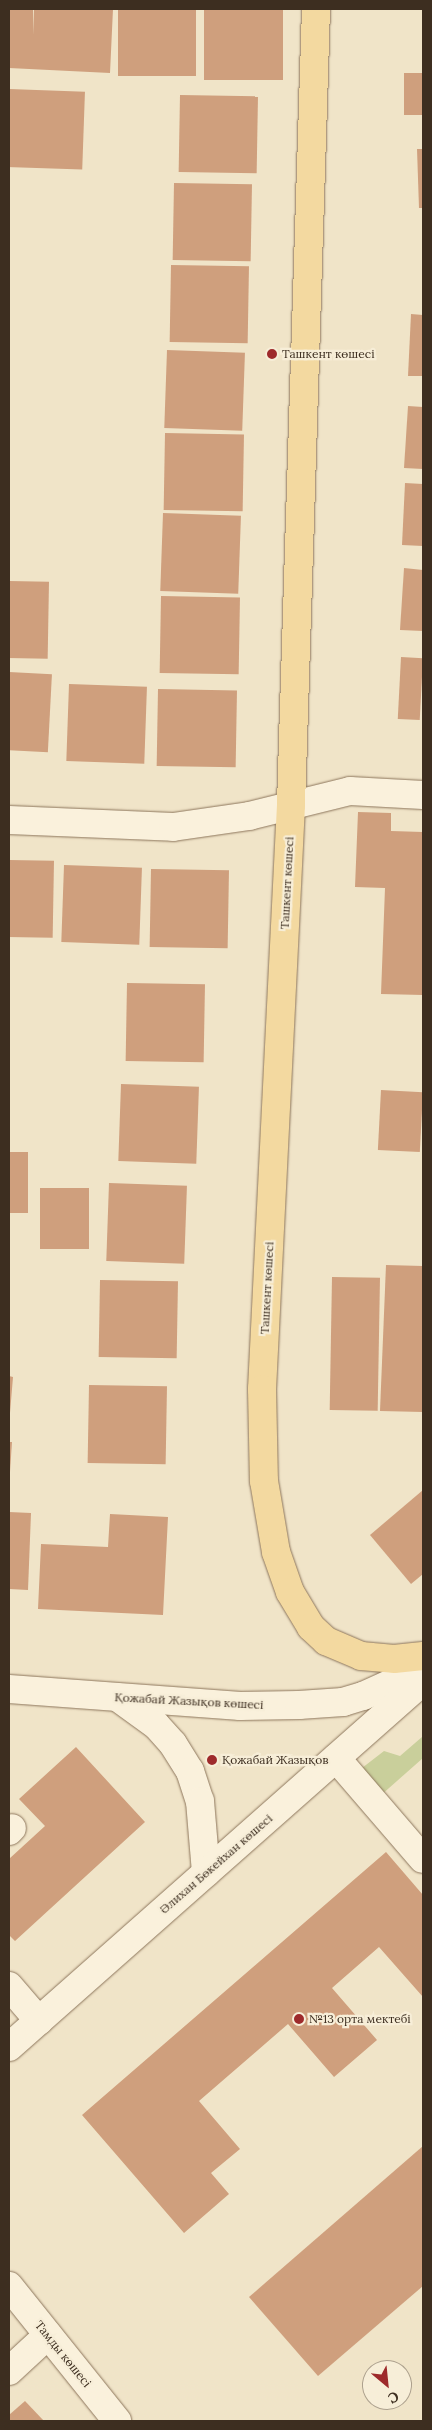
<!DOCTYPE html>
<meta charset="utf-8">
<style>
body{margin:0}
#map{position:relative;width:432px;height:2430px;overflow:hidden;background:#f0e4c8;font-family:Lora,serif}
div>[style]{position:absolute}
.green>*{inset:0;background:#c9cf9b}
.building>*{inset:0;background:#cf9f7d;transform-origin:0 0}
.roads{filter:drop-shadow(0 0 1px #8d765c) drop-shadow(0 0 1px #8d765c)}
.minor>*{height:28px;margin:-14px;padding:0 14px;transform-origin:14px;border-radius:14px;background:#faf1dc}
.major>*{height:28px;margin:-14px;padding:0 14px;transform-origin:14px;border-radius:14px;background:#f3d9a0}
.dots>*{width:14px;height:14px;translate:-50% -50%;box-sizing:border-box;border:2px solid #f7eed8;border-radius:50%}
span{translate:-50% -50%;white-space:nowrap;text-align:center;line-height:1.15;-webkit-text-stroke:4.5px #f7eed8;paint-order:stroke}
.poi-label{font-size:12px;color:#3d2e20}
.left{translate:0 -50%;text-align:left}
.street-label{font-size:12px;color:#3d2e20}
.frame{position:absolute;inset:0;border:10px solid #3d2e20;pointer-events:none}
.north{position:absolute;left:362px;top:2360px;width:50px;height:50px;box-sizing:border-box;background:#f7eed8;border:1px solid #ada18e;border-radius:50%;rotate:152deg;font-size:14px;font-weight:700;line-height:20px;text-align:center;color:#3d2e20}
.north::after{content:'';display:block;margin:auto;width:18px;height:22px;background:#9e2a2b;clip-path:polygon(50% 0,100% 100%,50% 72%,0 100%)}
</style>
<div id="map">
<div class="green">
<i style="clip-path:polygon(422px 1737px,423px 1758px,380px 1796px,362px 1768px,384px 1751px,400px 1756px)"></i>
</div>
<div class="building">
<i style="clip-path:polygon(9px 9px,33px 9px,33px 35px,34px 9px,113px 9px,110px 73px,9px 68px)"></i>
<i style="left:118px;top:9px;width:78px;height:67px"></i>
<i style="left:204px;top:9px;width:79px;height:71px"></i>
<i style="left:404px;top:73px;width:19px;height:42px"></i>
<i style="left:9px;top:89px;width:76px;height:78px;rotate:2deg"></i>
<i style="left:180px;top:95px;width:78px;height:77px;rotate:1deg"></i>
<i style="clip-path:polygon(417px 149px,423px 149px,423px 208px,419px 208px)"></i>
<i style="left:174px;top:183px;width:78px;height:77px;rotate:1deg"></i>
<i style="left:171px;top:265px;width:78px;height:77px;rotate:1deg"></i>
<i style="clip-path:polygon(411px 314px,423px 315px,423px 376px,408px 376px)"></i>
<i style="left:167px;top:350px;width:78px;height:78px;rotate:2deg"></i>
<i style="clip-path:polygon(408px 406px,423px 407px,423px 469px,404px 468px)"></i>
<i style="left:165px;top:433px;width:79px;height:77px;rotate:1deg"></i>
<i style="clip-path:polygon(405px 483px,423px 484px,423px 546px,402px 545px)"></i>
<i style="left:163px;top:513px;width:78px;height:78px;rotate:2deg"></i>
<i style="clip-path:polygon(404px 568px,423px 570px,423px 631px,400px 630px)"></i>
<i style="left:9px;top:581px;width:40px;height:77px;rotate:1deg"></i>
<i style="left:161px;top:596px;width:79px;height:77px;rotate:1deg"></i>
<i style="left:401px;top:657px;width:22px;height:62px;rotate:3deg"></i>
<i style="left:9px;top:672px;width:43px;height:78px;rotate:3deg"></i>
<i style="left:69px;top:684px;width:78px;height:77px;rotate:2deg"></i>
<i style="left:158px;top:689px;width:79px;height:77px;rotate:1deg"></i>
<i style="clip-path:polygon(358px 812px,391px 813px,391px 831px,423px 832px,423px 995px,381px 994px,385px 888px,355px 887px)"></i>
<i style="left:9px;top:860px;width:45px;height:77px;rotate:1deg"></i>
<i style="left:64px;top:865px;width:78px;height:77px;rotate:2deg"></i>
<i style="left:151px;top:869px;width:78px;height:78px;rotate:1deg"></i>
<i style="left:127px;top:983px;width:78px;height:78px;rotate:1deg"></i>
<i style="left:121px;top:1084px;width:78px;height:77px;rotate:2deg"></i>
<i style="left:381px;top:1090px;width:42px;height:60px;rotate:3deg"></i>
<i style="left:9px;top:1152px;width:19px;height:61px"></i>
<i style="left:109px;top:1183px;width:78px;height:78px;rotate:2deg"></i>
<i style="left:40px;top:1188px;width:49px;height:61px"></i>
<i style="clip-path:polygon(386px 1265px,423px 1266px,423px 1412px,380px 1411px)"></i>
<i style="left:332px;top:1277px;width:48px;height:133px;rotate:1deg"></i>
<i style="left:100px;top:1280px;width:78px;height:77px;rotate:1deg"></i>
<i style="clip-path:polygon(9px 1376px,13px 1377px,10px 1413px,9px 1413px)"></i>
<i style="left:89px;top:1385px;width:78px;height:78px;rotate:1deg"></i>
<i style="clip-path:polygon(9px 1442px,12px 1442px,10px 1472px,9px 1472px)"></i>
<i style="clip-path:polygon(423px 1490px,423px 1574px,411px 1584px,370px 1535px)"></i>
<i style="clip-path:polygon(9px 1512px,31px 1513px,28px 1590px,9px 1589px)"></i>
<i style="clip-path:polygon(110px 1514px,168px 1517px,163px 1615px,38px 1609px,41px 1544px,108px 1547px)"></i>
<i style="clip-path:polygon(76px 1747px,145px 1822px,15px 1941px,9px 1935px,9px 1859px,45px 1826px,19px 1799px)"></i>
<i style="clip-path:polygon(386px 1852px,423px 1895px,423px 1997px,379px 1947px,332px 1988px,377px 2040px,334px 2077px,288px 2024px,199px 2101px,240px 2149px,211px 2173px,229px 2194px,184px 2233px,82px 2115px)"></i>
<i style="clip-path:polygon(423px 2146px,423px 2286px,318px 2376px,249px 2297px)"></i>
<i style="clip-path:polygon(25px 2401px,44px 2421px,9px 2421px,9px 2415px)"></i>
</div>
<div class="roads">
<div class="minor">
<i style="left:9px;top:820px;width:164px;rotate:2.4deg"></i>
<i style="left:173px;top:827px;width:77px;rotate:-8.2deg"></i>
<i style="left:249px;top:816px;width:104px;rotate:-13.9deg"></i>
<i style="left:350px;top:791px;width:73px;rotate:3.1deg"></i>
<i style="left:9px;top:1689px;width:232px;rotate:4.2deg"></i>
<i style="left:240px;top:1706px;width:59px;rotate:-1deg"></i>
<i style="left:299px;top:1705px;width:44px;rotate:-3.9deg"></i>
<i style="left:343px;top:1702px;width:21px;rotate:-17deg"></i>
<i style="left:363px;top:1696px;width:63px;rotate:-24.5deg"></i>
<i style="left:117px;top:1697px;width:48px;rotate:35.7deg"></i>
<i style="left:156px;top:1725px;width:25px;rotate:48deg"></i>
<i style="left:173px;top:1744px;width:32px;rotate:58deg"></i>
<i style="left:190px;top:1771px;width:32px;rotate:72deg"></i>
<i style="left:200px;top:1801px;width:72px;rotate:85.2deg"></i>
<i style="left:336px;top:1758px;width:133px;rotate:49.3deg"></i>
<i style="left:9px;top:1831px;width:4px;rotate:-45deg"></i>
<i style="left:9px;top:1986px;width:46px;rotate:49.4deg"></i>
<i style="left:9px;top:2047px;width:553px;rotate:-41.48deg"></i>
<i style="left:9px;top:2286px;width:173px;rotate:51.3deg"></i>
<i style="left:9px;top:2371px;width:53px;rotate:-42.7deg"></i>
</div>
<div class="major">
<i style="left:316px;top:9px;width:796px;rotate:91.8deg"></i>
<i style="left:291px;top:805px;width:585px;rotate:92.84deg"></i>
<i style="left:262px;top:1389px;width:92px;rotate:88.8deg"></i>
<i style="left:264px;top:1481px;width:72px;rotate:80.4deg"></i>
<i style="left:276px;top:1552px;width:42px;rotate:70.7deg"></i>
<i style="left:290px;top:1592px;width:41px;rotate:59deg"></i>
<i style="left:311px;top:1627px;width:21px;rotate:43deg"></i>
<i style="left:326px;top:1641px;width:38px;rotate:23deg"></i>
<i style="left:361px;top:1656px;width:33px;rotate:5deg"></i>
<i style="left:394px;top:1659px;width:29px;rotate:-6deg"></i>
</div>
</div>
<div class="dots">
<i style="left:272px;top:354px;background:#9e2a2b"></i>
<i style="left:212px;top:1760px;background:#9e2a2b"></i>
<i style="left:299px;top:2019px;background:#9e2a2b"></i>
</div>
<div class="poi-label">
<span class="left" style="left:282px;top:354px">Ташкент көшесі</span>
<span class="left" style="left:222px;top:1760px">Қожабай Жазықов</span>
<span class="left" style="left:309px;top:2019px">№13 орта мектебі</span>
</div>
<div class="street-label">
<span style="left:287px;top:883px;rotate:-87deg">Ташкент көшесі</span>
<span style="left:267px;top:1288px;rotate:-87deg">Ташкент көшесі</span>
<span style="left:189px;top:1701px;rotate:3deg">Қожабай Жазықов көшесі</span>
<span style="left:216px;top:1864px;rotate:-41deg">Әлихан Бөкейхан көшесі</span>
<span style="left:63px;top:2354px;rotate:51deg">Тамды көшесі</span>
</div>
<div class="frame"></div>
<div class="north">С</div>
</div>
